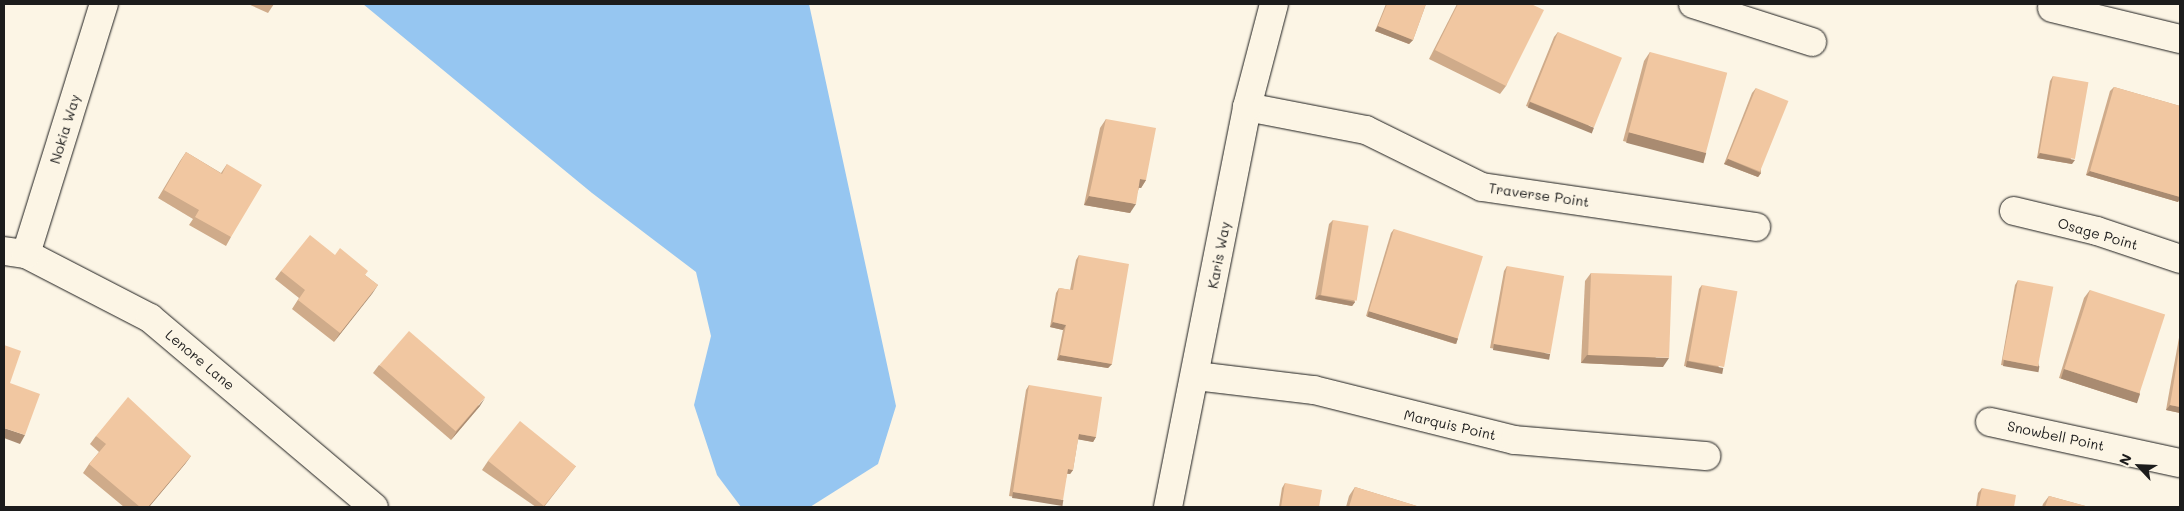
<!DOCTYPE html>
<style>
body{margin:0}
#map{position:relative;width:2184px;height:511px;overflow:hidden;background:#fcf5e5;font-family:Mali,sans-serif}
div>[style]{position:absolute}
.water>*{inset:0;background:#96c6f1}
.roads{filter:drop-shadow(0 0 1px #1c1c1c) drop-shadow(0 0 1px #1c1c1c)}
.street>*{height:28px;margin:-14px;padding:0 14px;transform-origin:14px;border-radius:14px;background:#fcf5e5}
.wall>*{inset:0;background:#cfab8a}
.shaded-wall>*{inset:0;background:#a98b71;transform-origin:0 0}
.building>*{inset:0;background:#f1c7a1;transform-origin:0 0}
span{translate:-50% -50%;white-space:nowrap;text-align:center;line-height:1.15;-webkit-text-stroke:4.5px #fcf5e5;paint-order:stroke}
.street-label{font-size:14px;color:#1c1c1c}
.frame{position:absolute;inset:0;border:5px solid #1c1c1c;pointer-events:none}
.north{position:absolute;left:2114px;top:441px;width:50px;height:50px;-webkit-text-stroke:4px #fcf5e5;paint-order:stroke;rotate:295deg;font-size:14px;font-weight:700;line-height:20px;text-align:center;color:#1c1c1c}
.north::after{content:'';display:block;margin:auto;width:18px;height:22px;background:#1c1c1c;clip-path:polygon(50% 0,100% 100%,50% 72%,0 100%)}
</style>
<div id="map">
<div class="water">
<i style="clip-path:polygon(363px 4px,809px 4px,896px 406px,878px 464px,810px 507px,741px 507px,717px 475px,694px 405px,711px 336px,696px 272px,592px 193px)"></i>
</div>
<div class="roads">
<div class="street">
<i style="left:1693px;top:4px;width:125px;rotate:17.7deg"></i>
<i style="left:2052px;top:8px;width:132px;rotate:13.6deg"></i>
<i style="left:1247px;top:107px;width:121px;rotate:10.9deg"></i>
<i style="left:1366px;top:130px;width:129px;rotate:26.2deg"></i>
<i style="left:1482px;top:187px;width:277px;rotate:8.3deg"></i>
<i style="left:2014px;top:211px;width:85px;rotate:13.5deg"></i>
<i style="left:2097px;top:231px;width:88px;rotate:18.6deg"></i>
<i style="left:4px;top:251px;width:22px;rotate:8deg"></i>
<i style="left:26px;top:254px;width:140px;rotate:27.3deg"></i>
<i style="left:150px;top:318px;width:293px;rotate:40.2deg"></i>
<i style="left:26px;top:254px;width:262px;rotate:-72.7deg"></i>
<i style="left:1196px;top:376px;width:119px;rotate:6.8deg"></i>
<i style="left:1314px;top:390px;width:207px;rotate:14deg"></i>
<i style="left:1515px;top:440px;width:192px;rotate:4.8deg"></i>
<i style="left:1990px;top:422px;width:194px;rotate:12.2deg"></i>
<i style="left:1168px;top:507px;width:408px;rotate:-78.8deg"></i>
<i style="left:1247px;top:107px;width:106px;rotate:-75.3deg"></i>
</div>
</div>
<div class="wall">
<i style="clip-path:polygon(248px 4px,274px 4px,268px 13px)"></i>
<i style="clip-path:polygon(1386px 4px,1426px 4px,1413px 40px,1409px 44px,1375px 31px)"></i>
<i style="clip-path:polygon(1457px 4px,1531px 4px,1506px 86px,1500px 94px,1429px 59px)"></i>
<i style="clip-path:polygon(1558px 32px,1591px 132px,1526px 106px,1554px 37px)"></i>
<i style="clip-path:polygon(1650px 52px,1706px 152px,1700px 161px,1623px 141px,1644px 61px)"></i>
<i style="clip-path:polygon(2053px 76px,2072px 164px,2037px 158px,2050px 81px)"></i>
<i style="clip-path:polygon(2114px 87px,2180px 106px,2180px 198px,2178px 202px,2086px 175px,2110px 91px)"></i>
<i style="clip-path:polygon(1756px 88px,1761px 173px,1758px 177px,1724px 164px,1752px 93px)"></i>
<i style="clip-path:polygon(1106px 119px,1146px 180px,1141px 188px,1139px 188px,1130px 213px,1084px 205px,1100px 128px)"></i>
<i style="clip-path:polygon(186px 152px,221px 173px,227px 164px,231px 237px,226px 246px,189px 225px,193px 219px,158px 198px,180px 161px)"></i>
<i style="clip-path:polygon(1333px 220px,1355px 302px,1352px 306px,1315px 299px,1329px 224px)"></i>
<i style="clip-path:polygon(1394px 229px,1458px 339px,1455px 344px,1366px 316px,1391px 233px)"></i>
<i style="clip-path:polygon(335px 255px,365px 275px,378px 285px,334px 342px,292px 309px,299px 298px,275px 279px,281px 271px)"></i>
<i style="clip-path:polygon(1079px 255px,1112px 364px,1108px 368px,1057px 360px,1063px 330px,1050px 327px,1056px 293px,1059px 288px,1070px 290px,1076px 260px)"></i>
<i style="clip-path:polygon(1507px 266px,1547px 358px,1490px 348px,1504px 271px)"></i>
<i style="clip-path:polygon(1591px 273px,1663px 367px,1581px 363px,1585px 281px)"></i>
<i style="clip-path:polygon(2018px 280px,2039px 366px,2036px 371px,2001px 365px,2015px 285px)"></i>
<i style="clip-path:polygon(1702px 285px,1720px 373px,1684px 366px,1699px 289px)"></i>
<i style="clip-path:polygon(2090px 290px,2140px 393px,2134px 402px,2059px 378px,2084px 298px)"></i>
<i style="clip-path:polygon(2180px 332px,2180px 413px,2166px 410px)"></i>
<i style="clip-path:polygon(379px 365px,480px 406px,451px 440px,373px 373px)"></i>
<i style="clip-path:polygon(1029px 385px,1096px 437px,1093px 442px,1078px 439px,1073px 470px,1070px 474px,1067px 474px,1060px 504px,1009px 496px,1026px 390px)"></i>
<i style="clip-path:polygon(96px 436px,191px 456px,185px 464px,149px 507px,124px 507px,83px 473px,89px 464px,99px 452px,90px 444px)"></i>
<i style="clip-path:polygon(488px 461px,576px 466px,544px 507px,536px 507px,482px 470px)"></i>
<i style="clip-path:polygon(1285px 483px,1319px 507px,1279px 507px,1282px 488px)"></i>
<i style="clip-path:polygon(1355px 487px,1420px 507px,1346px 507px,1349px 496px)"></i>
<i style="clip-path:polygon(1982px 488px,2014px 507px,1976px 507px,1978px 493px)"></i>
<i style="clip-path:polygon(2049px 496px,2089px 507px,2042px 507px,2043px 504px)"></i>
</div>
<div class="shaded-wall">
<i style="clip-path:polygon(1378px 26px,1413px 40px,1409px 44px,1375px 31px)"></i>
<i style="left:1530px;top:102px;width:69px;height:6px;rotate:22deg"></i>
<i style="left:1629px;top:132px;width:80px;height:11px;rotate:15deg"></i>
<i style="clip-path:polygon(2040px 153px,2075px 160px,2072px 164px,2037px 158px)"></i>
<i style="clip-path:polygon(1728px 159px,1761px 173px,1758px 177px,1724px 164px)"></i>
<i style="clip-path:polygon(2090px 171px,2180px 197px,2180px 198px,2178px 202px,2086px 175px)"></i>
<i style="clip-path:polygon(1140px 179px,1146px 180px,1141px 188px,1134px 187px)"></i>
<i style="clip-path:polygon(1089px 196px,1136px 204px,1130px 213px,1084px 205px)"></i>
<i style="clip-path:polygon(378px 285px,372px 294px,334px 342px,340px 333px)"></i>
<i style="clip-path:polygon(1319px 295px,1355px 302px,1352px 306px,1315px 299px)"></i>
<i style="left:1369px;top:311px;width:93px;height:6px;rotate:17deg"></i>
<i style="clip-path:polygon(1053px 322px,1066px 325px,1063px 330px,1050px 327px)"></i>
<i style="left:1494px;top:344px;width:57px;height:6px;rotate:10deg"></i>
<i style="clip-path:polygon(1060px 355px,1112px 364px,1108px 368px,1057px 360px)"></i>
<i style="clip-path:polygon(1587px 355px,1669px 358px,1663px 367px,1581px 363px)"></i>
<i style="left:2004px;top:360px;width:36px;height:6px;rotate:10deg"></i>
<i style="left:1687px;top:361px;width:37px;height:6px;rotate:11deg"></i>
<i style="left:2064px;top:369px;width:80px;height:10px;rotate:18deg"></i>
<i style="clip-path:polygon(485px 398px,480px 406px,451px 440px,457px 431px)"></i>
<i style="clip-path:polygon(2170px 405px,2180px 407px,2180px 413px,2166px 410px)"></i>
<i style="clip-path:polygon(4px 428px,25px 435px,20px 444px,4px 438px)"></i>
<i style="clip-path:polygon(1079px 434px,1096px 437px,1093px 442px,1076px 439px)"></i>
<i style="clip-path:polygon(191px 456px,185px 464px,149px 507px,148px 507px)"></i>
<i style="clip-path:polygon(1068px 469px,1073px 470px,1070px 474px,1065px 473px)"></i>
<i style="left:1013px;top:492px;width:51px;height:6px;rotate:9deg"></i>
</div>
<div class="building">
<i style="clip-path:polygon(1387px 4px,1426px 4px,1413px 40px,1378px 26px)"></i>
<i style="clip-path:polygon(1458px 4px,1531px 4px,1544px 10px,1506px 86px,1435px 50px)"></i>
<i style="left:1558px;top:32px;width:69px;height:75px;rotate:22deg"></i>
<i style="left:1650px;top:52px;width:80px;height:83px;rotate:15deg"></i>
<i style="left:2053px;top:76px;width:36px;height:78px;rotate:10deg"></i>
<i style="clip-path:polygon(2114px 87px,2180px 106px,2180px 197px,2090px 171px)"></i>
<i style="left:1756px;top:88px;width:35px;height:76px;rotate:22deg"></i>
<i style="clip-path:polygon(1106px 119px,1156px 128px,1146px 180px,1140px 179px,1136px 204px,1089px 196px)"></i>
<i style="clip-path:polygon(186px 152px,222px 174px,227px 164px,262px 185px,231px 237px,195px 217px,199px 210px,164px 190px)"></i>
<i style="left:1333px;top:220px;width:36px;height:76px;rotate:9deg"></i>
<i style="left:1394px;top:229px;width:93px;height:86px;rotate:17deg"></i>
<i style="clip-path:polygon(310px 235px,335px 255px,340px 248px,368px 271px,365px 275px,378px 285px,340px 333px,298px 300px,305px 290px,281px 271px)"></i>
<i style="clip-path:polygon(1079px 255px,1129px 264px,1112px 364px,1060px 355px,1066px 325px,1053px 322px,1059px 288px,1073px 290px)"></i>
<i style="left:1507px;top:266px;width:58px;height:79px;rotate:10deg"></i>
<i style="left:1591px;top:273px;width:81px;height:82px;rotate:2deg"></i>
<i style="left:2018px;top:280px;width:36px;height:81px;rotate:11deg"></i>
<i style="left:1702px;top:285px;width:36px;height:77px;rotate:10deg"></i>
<i style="left:2090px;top:290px;width:79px;height:83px;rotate:18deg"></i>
<i style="left:409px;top:331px;width:101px;height:45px;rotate:41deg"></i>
<i style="clip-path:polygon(4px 345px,21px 351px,10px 383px,40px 394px,25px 435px,4px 428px)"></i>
<i style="clip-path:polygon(2180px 345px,2180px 407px,2170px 405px)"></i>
<i style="clip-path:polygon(1029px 385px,1102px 397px,1096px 437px,1079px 434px,1073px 470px,1068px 469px,1063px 500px,1013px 492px)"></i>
<i style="clip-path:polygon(128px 397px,191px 456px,148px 507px,140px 507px,89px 464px,106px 444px,96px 436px)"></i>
<i style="left:520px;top:421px;width:72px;height:51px;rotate:39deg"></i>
<i style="clip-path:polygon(1285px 483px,1322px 490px,1319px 507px,1281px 507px)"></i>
<i style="clip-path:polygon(1355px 487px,1420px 507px,1349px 507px)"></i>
<i style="clip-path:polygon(1982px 488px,2016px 495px,2014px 507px,1978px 507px)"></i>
<i style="clip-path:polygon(2049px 496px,2089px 507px,2045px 507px)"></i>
</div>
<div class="street-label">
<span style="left:65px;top:129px;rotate:-73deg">Nokia Way</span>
<span style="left:1539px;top:195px;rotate:8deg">Traverse Point</span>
<span style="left:2098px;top:234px;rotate:16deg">Osage Point</span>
<span style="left:1219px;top:255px;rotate:-79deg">Karis Way</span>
<span style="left:200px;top:360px;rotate:40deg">Lenore Lane</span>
<span style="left:1450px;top:425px;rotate:13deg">Marquis Point</span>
<span style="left:2056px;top:436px;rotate:12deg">Snowbell Point</span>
</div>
<div class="frame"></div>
<div class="north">N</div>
</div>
